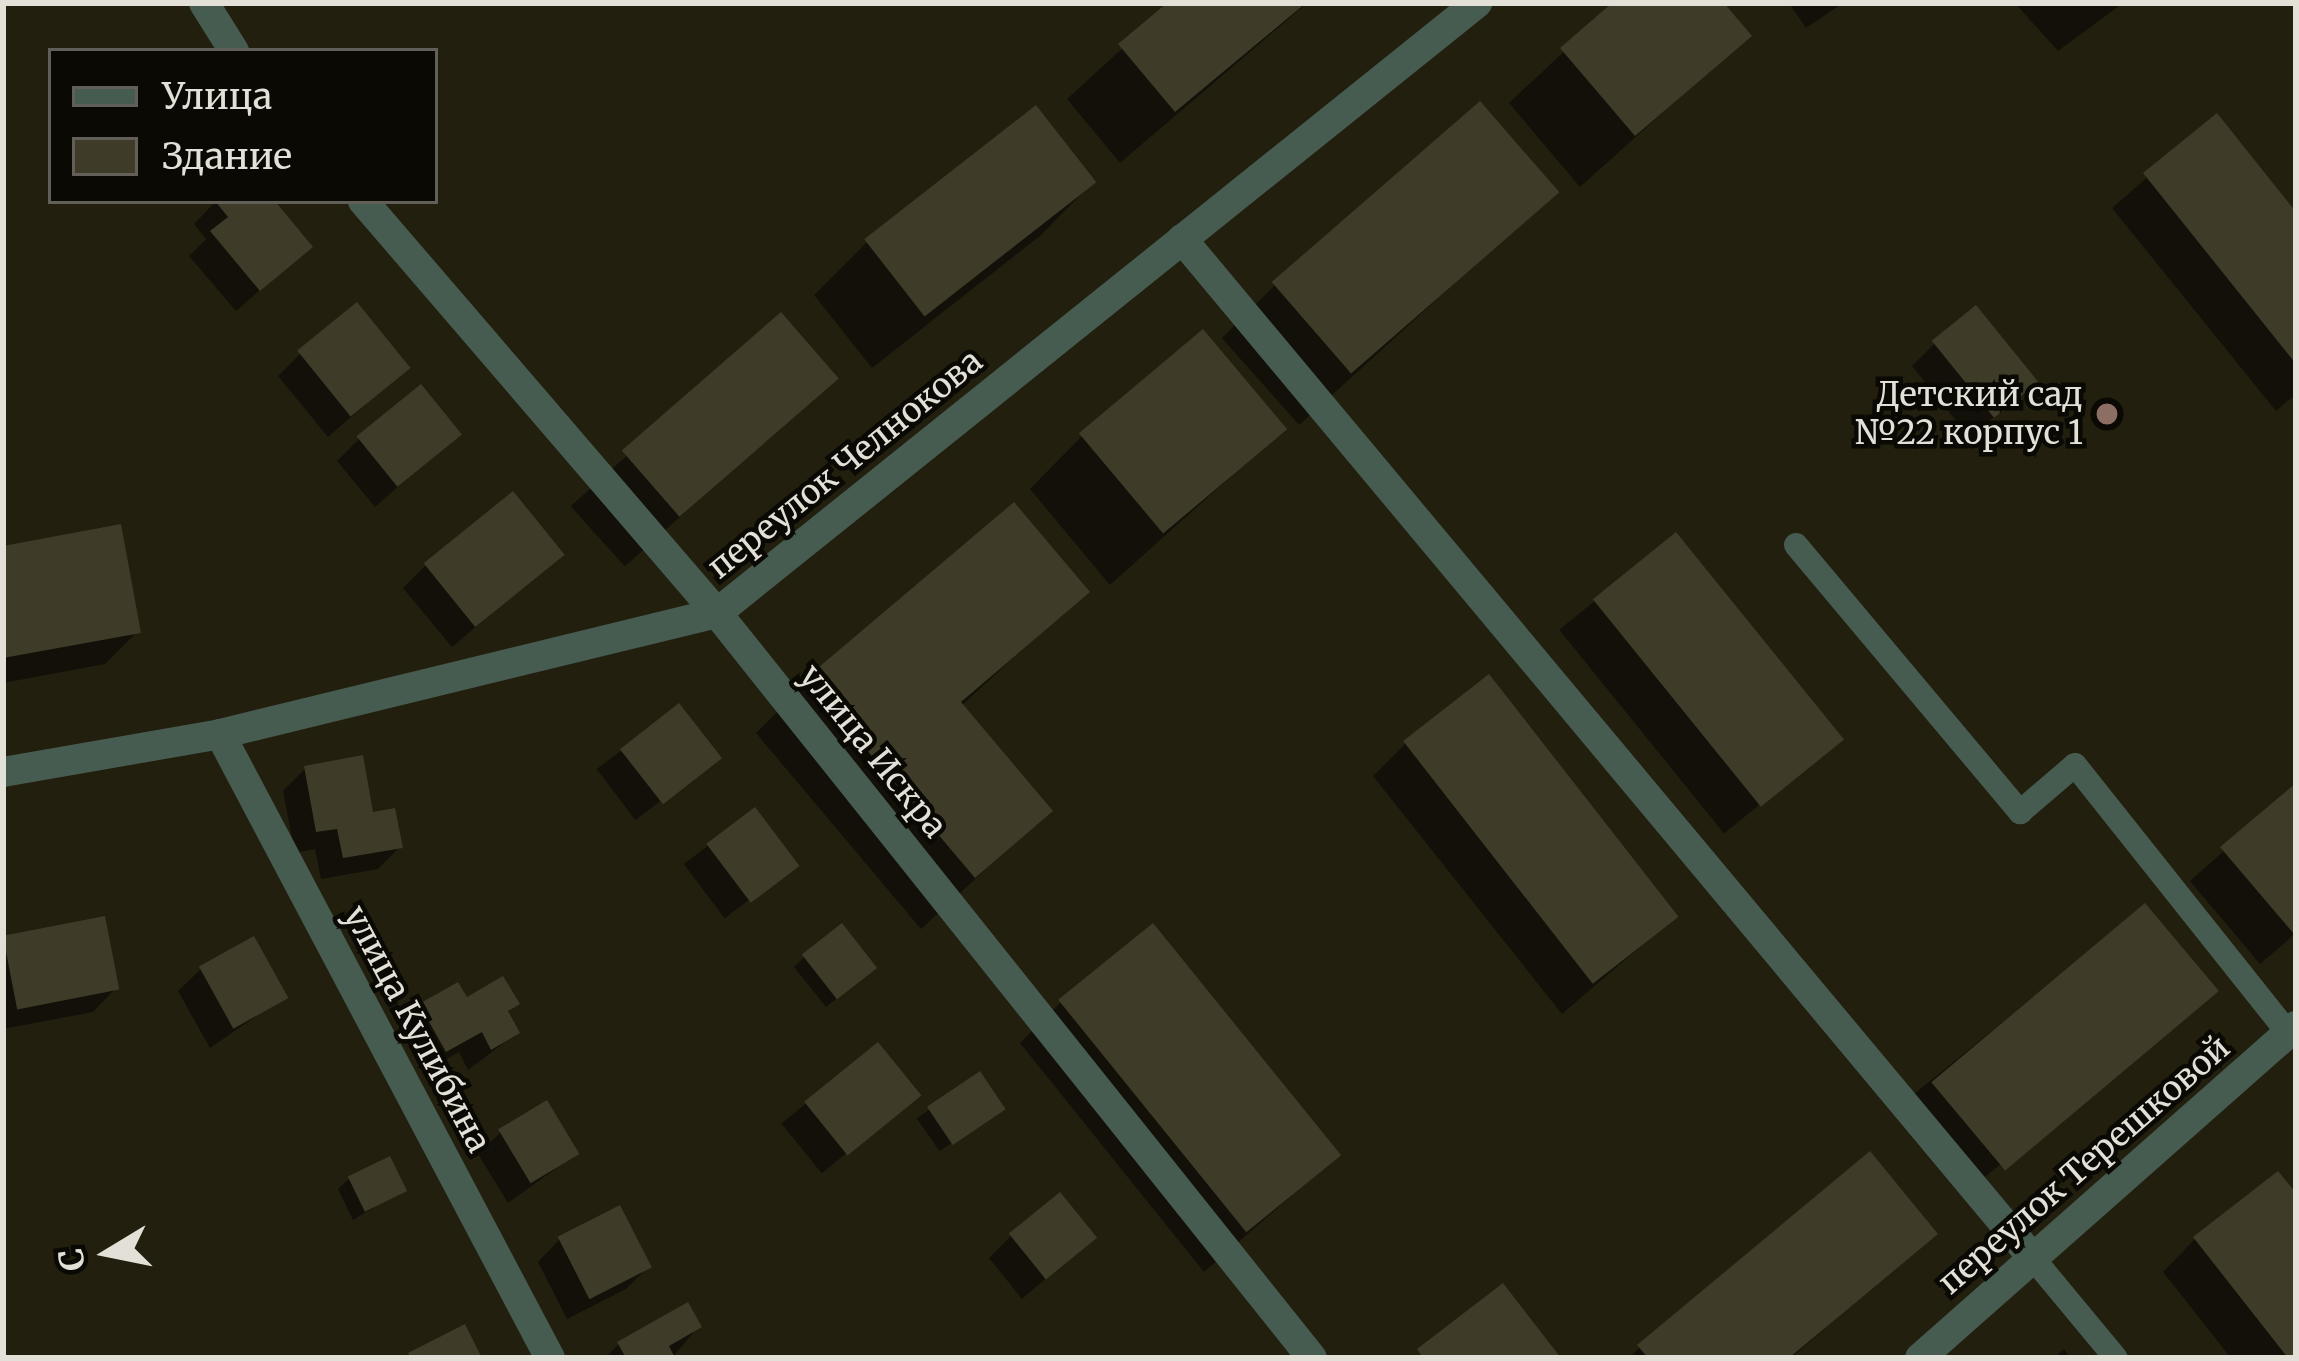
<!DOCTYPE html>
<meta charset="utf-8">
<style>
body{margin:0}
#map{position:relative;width:2299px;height:1361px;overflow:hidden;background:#221f0f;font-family:Merriweather,serif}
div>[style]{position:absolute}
.shadow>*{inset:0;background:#0007;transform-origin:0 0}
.building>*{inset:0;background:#3e3b29;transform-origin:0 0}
.service>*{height:24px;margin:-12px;padding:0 12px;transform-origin:12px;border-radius:12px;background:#475c50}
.minor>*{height:30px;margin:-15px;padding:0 15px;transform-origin:15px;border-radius:15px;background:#475c50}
.dots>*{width:33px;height:33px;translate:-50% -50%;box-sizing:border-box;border:6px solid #0a0904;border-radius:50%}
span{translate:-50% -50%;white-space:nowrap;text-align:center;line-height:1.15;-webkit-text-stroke:9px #0a0904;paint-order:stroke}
.poi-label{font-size:33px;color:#e3e1d7}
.right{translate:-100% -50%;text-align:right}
.street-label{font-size:33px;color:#e3e1d7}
.frame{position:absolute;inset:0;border:6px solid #e3e1d7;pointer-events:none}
.legend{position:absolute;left:48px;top:48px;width:390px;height:156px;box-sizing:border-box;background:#0a0904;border:3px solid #615f58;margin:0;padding:15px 21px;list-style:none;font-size:36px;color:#e3e1d7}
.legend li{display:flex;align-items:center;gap:24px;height:60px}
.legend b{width:60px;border:3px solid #615f58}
.north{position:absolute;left:48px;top:1193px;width:120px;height:120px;-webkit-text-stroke:9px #0a0904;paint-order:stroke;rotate:260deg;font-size:33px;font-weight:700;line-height:48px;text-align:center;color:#e3e1d7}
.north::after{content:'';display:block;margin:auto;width:42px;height:54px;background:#e3e1d7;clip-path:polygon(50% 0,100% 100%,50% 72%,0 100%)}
</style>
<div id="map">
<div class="shadow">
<i style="clip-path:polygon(1172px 3px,1307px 3px,1120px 163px,1067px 99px)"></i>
<i style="clip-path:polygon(1616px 3px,1720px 3px,1748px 36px,1580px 187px,1509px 103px)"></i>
<i style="clip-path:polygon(1789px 3px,1843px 3px,1806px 28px)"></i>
<i style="clip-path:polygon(2015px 3px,2123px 3px,2058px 51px)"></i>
<i style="clip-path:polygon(2216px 118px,2296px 217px,2296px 394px,2276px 411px,2112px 208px)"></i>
<i style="clip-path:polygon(1093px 182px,1041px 235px,872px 368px,814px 295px,867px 242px)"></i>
<i style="clip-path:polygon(1555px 192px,1299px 425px,1222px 338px,1275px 285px)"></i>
<i style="clip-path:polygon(216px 201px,272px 201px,309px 247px,236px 311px,189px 256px,206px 239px,194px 224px)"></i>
<i style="left:781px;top:317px;width:81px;height:283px;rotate:48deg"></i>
<i style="clip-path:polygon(1934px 344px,2034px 382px,1970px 438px,1912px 366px)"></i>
<i style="clip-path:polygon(300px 354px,407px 368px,328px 437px,278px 376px)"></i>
<i style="clip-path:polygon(1284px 429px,1110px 585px,1030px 489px,1082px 436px)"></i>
<i style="clip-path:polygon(458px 434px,375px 507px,337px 461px,359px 439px)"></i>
<i style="left:1675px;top:536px;width:262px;height:149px;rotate:51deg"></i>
<i style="clip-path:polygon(3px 549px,137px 632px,105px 664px,3px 683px)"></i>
<i style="clip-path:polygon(561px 555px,452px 647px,403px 588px,425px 566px)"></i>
<i style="clip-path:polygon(1086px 591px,961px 706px,1049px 811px,921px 929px,756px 733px,808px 681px)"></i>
<i style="left:679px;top:707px;width:64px;height:103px;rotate:53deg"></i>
<i style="clip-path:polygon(1405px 744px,1676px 916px,1562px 1014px,1373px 776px)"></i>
<i style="clip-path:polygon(305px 769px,400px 847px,378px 869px,321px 879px,315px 849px,295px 853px,283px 791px)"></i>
<i style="clip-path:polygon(2296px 787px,2296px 933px,2260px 964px,2190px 881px)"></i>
<i style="left:754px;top:811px;width:68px;height:88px;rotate:53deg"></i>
<i style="left:2145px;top:907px;width:109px;height:323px;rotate:51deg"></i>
<i style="clip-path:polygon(3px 939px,115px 989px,93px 1012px,3px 1029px)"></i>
<i style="clip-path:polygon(804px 957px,862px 978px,826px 1007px,794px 967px)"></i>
<i style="clip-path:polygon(201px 969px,284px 997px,210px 1048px,178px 991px)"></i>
<i style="clip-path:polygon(466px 1001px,516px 1004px,506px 1014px,517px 1033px,468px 1070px,459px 1052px,424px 1072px,399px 1028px,421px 1006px)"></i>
<i style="clip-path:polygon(1061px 1002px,1337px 1156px,1204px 1272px,1020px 1043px)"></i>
<i style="left:877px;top:1046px;width:64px;height:123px;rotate:51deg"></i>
<i style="left:979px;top:1075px;width:40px;height:76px;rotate:55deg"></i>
<i style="clip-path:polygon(501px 1132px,576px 1154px,508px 1203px,478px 1154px)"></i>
<i style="clip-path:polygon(349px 1179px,403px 1190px,353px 1220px,338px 1189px)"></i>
<i style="clip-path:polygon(2296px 1198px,2296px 1358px,2231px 1358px,2163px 1272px,2195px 1239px)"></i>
<i style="clip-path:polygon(1934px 1233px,1791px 1358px,1629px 1358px,1639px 1348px)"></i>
<i style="clip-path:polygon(1011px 1236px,1093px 1238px,1022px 1299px,989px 1258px)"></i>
<i style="clip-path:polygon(560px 1239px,648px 1267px,626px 1289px,567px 1319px,538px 1262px)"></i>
<i style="clip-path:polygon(698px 1327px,672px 1358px,605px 1358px,619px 1344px)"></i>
<i style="clip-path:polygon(2064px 1349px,2071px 1358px,2054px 1358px)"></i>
</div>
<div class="building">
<i style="clip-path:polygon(1167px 3px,1306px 3px,1175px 112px,1118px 44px)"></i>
<i style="clip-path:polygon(1612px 3px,1724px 3px,1752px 36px,1635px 136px,1560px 48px)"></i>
<i style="left:1480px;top:101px;width:121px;height:276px;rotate:49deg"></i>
<i style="left:1036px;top:105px;width:98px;height:218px;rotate:52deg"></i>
<i style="clip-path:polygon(2217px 113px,2296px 212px,2296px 364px,2143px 173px)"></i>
<i style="clip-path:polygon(215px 201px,275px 201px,313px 247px,260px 291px,210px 231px,228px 217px)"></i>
<i style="left:357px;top:302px;width:85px;height:77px;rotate:51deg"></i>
<i style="left:1976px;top:305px;width:99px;height:57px;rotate:51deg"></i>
<i style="left:781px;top:312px;width:88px;height:211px;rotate:49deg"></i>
<i style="left:1203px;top:329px;width:131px;height:162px;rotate:50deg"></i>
<i style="left:421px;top:384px;width:65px;height:83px;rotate:51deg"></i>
<i style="left:513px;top:491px;width:82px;height:115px;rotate:51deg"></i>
<i style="clip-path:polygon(1014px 502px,1090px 592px,961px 702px,1053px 811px,975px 878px,806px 678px)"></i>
<i style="clip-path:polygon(121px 524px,141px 633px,3px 658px,3px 546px)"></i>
<i style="left:1676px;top:532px;width:267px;height:107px;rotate:51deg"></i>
<i style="left:1489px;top:674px;width:308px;height:109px;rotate:52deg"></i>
<i style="left:679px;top:703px;width:70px;height:75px;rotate:52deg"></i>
<i style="clip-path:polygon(363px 755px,373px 812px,395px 808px,403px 848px,343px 858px,337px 829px,316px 832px,304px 766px)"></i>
<i style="clip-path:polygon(2296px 783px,2296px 932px,2294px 934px,2220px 847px)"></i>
<i style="left:755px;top:807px;width:74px;height:61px;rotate:53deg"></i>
<i style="left:2145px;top:903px;width:115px;height:279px;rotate:50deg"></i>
<i style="left:105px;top:916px;width:75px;height:104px;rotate:79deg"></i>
<i style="left:842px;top:923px;width:57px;height:51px;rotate:52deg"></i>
<i style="left:1153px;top:923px;width:299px;height:122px;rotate:51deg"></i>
<i style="left:254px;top:936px;width:71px;height:63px;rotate:61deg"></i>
<i style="clip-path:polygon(503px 976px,520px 1004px,508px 1011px,520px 1033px,491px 1050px,482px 1032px,446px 1052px,419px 1004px,458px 982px,467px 997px)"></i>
<i style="left:878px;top:1042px;width:69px;height:95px;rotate:51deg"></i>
<i style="left:980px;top:1071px;width:46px;height:64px;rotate:56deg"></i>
<i style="left:547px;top:1100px;width:63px;height:57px;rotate:59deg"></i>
<i style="clip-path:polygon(1870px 1151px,1938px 1234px,1789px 1358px,1648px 1358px,1637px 1345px)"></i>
<i style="left:390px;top:1156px;width:39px;height:47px;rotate:64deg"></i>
<i style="clip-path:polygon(2278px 1171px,2296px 1193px,2296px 1358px,2288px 1358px,2193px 1237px)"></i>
<i style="left:1060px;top:1192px;width:59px;height:66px;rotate:51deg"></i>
<i style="left:620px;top:1205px;width:70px;height:70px;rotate:63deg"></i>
<i style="clip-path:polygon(1503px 1283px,1561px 1358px,1423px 1358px,1417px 1349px)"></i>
<i style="clip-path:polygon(688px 1302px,702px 1327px,669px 1346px,675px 1358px,626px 1358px,617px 1342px)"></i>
<i style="clip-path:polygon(465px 1324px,482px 1358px,411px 1358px,408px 1353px)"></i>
</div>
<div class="service">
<i style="left:1796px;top:545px;width:349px;rotate:50deg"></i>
<i style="left:2020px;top:812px;width:72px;rotate:-40.5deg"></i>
<i style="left:2075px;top:765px;width:342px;rotate:51.5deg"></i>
<i style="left:2032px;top:1257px;width:131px;rotate:50.3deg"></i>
</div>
<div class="minor">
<i style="left:204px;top:3px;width:57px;rotate:58deg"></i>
<i style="left:363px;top:201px;width:543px;rotate:49.33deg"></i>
<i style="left:717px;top:613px;width:953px;rotate:51.39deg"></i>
<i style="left:1182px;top:239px;width:1326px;rotate:50.14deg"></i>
<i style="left:220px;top:734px;width:706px;rotate:62.13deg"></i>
<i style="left:3px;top:772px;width:220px;rotate:-9.9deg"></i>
<i style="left:220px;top:734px;width:512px;rotate:-13.68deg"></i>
<i style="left:717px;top:613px;width:975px;rotate:-38.75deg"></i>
<i style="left:1920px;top:1358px;width:502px;rotate:-41.44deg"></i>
</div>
<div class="dots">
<i style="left:2107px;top:414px;background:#8d6e63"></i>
</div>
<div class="poi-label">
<span class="right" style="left:2083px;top:414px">Детский сад<br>№22 корпус 1</span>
</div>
<div class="street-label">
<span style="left:845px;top:464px;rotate:-39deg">переулок Челнокова</span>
<span style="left:873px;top:751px;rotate:51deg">улица Искра</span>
<span style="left:417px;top:1029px;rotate:62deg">улица Кулибина</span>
<span style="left:2084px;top:1165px;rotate:-41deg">переулок Терешковой</span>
</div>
<div class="frame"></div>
<ul class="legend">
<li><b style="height:15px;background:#475c50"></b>Улица</li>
<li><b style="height:33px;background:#3e3b29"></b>Здание</li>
</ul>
<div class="north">С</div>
</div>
